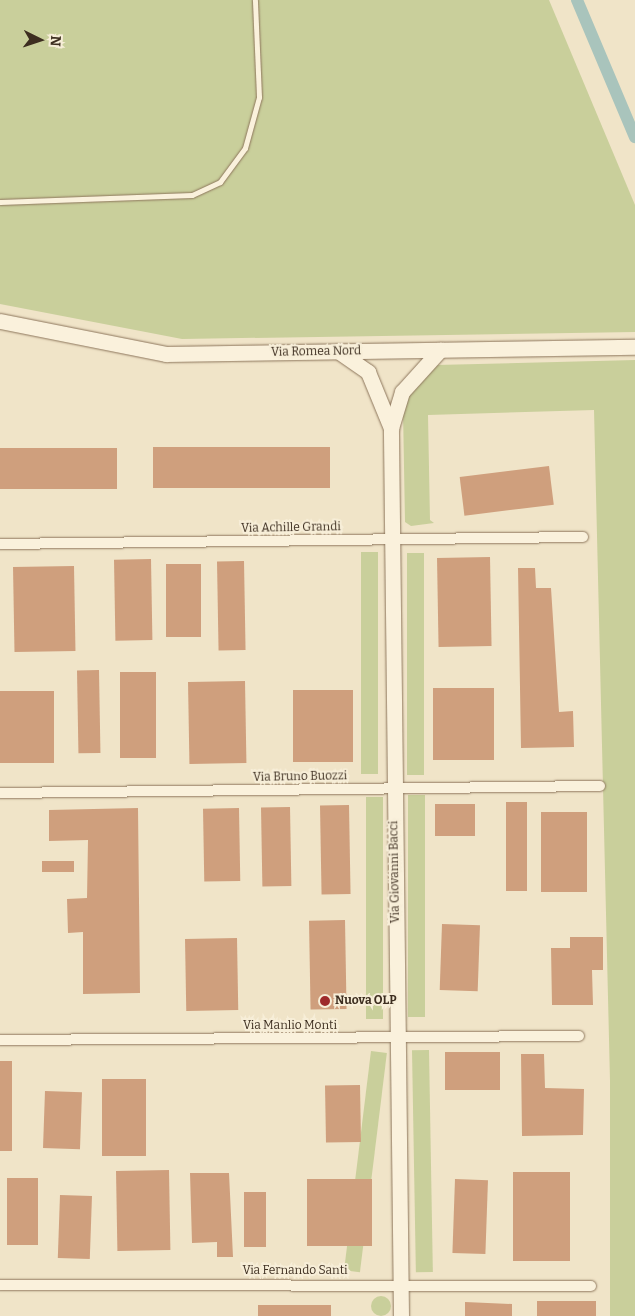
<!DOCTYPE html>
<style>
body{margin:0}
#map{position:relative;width:635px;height:1316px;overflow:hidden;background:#f0e4c8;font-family:Bitter,serif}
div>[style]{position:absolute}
.green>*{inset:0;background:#c9cf9b;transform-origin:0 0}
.round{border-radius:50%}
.canal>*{height:12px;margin:-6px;padding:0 6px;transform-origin:6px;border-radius:6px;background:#a9c4bc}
.building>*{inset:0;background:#cf9f7d;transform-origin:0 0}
.roads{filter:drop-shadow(0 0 1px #8d765c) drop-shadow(0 0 1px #8d765c)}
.lane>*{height:5px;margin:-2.5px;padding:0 2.5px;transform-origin:2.5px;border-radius:2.5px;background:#faf1dc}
.street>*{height:10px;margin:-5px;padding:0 5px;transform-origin:5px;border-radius:5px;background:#faf1dc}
.secondary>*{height:15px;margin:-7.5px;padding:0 7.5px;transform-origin:7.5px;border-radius:7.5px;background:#faf1dc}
.dots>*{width:14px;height:14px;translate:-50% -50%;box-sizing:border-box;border:2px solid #f7eed8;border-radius:50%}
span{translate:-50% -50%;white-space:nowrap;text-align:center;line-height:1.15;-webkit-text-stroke:4px #f7eed8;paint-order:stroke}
.street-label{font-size:12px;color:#3d2e20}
.poi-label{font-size:12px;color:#3d2e20;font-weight:700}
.left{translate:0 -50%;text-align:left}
.north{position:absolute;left:15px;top:15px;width:50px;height:50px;-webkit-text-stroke:4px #f7eed8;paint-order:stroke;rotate:94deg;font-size:14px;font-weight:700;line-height:20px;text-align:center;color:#3d2e20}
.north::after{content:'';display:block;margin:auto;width:18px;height:22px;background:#3d2e20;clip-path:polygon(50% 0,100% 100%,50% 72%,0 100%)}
</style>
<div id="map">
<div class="green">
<i style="clip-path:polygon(0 0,549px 0,635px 205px,635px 332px,182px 339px,0 304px)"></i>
<i style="clip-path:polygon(635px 360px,635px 1316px,610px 1316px,610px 1081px,594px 410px,428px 415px,430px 520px,434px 523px,411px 526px,405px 522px,403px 411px,406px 396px,436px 365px)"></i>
<i style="left:361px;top:552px;width:17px;height:222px"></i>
<i style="left:407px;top:553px;width:17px;height:222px"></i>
<i style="left:408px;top:795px;width:17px;height:222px"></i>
<i style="left:366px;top:797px;width:17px;height:222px"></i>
<i style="left:429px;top:1050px;width:222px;height:17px;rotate:89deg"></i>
<i style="left:371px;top:1051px;width:16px;height:221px;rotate:7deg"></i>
<i class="round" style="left:371px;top:1296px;width:20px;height:20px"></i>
</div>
<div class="canal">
<i style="left:577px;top:0;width:149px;rotate:67.1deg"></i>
</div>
<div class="building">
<i style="left:330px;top:447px;width:41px;height:177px;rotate:90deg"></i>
<i style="left:117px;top:448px;width:41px;height:117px;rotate:90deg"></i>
<i style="left:549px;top:466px;width:39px;height:90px;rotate:83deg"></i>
<i style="left:490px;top:557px;width:89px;height:53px;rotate:89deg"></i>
<i style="left:151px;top:559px;width:81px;height:37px;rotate:89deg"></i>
<i style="left:244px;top:561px;width:89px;height:27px;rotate:89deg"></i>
<i style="left:166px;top:564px;width:35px;height:73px"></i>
<i style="left:74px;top:566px;width:85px;height:61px;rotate:89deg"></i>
<i style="clip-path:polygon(518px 568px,535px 568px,536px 588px,551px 588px,559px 712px,573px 711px,574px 747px,521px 748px)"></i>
<i style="left:99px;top:670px;width:83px;height:22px;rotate:89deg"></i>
<i style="left:120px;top:672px;width:36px;height:86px"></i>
<i style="left:245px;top:681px;width:82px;height:57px;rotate:89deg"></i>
<i style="left:494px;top:688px;width:72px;height:61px;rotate:90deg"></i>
<i style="left:293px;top:690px;width:60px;height:72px"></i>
<i style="left:0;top:691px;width:54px;height:72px"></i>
<i style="left:506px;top:802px;width:21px;height:89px"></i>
<i style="left:435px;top:804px;width:40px;height:32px"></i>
<i style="left:349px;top:805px;width:89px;height:29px;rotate:89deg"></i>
<i style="left:290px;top:807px;width:79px;height:29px;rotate:89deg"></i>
<i style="clip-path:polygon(138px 808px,140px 993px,83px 994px,83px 932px,68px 933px,67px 899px,87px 898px,88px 840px,49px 841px,49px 810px)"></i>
<i style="left:239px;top:808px;width:73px;height:36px;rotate:89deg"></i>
<i style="left:541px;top:812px;width:46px;height:80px"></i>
<i style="left:42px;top:861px;width:32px;height:11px"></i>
<i style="left:345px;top:920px;width:89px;height:36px;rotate:89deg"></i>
<i style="left:442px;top:924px;width:38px;height:66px;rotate:2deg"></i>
<i style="clip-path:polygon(570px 937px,603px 937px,603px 970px,592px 970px,593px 1005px,552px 1005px,551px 948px,570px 948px)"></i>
<i style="left:237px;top:938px;width:72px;height:52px;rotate:89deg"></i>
<i style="left:445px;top:1052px;width:55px;height:38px"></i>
<i style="clip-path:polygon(521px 1054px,544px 1054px,545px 1088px,584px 1089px,583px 1135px,522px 1136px)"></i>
<i style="left:0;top:1061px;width:12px;height:90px"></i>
<i style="left:102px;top:1079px;width:44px;height:77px"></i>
<i style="left:360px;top:1085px;width:57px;height:35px;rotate:89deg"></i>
<i style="left:45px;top:1091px;width:37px;height:57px;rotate:2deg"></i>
<i style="left:169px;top:1170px;width:80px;height:53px;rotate:89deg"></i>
<i style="left:570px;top:1172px;width:89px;height:57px;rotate:90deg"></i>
<i style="clip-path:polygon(190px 1173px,229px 1173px,233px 1257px,217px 1257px,217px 1242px,192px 1243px)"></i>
<i style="left:7px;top:1178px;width:31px;height:67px"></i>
<i style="left:372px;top:1179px;width:67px;height:65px;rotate:90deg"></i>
<i style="left:455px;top:1179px;width:33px;height:74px;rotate:2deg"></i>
<i style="left:266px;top:1192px;width:55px;height:22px;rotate:90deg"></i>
<i style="left:60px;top:1195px;width:32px;height:63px;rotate:2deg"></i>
<i style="left:537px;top:1301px;width:59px;height:15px"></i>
<i style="clip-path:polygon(465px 1302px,512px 1304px,512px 1316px,465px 1316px)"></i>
<i style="left:258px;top:1305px;width:73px;height:11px"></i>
</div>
<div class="roads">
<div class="lane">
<i style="left:0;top:202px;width:192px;rotate:-2.1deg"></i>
<i style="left:192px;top:195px;width:31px;rotate:-25deg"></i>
<i style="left:220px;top:182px;width:42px;rotate:-53.7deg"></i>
<i style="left:245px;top:148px;width:53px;rotate:-74.6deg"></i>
<i style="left:259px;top:97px;width:97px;rotate:-92.4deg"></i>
</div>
<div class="street">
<i style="left:0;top:544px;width:583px;rotate:-0.69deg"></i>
<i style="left:0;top:793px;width:600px;rotate:-0.67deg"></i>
<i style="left:0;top:1040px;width:579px;rotate:-0.4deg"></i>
<i style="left:0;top:1285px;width:591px;rotate:0.1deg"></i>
</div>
<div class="secondary">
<i style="left:0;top:321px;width:169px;rotate:11.2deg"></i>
<i style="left:166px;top:354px;width:469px;rotate:-0.9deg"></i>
<i style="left:338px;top:351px;width:37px;rotate:35deg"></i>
<i style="left:368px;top:372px;width:61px;rotate:67.7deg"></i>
<i style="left:401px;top:1316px;width:888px;rotate:-90.65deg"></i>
<i style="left:391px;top:428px;width:38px;rotate:-73deg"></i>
<i style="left:402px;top:392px;width:57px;rotate:-47.9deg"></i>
</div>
</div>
<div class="dots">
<i style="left:325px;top:1001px;background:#9e2a2b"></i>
</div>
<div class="street-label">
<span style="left:316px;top:352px;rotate:-1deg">Via Romea Nord</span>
<span style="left:291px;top:528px;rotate:-1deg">Via Achille Grandi</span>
<span style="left:300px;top:777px;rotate:-1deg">Via Bruno Buozzi</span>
<span style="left:395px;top:872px;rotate:-91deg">Via Giovanni Bacci</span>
<span style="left:290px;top:1026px">Via Manlio Monti</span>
<span style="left:295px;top:1271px">Via Fernando Santi</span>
</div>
<div class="poi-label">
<span class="left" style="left:335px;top:1001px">Nuova OLP</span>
</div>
<div class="north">N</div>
</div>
